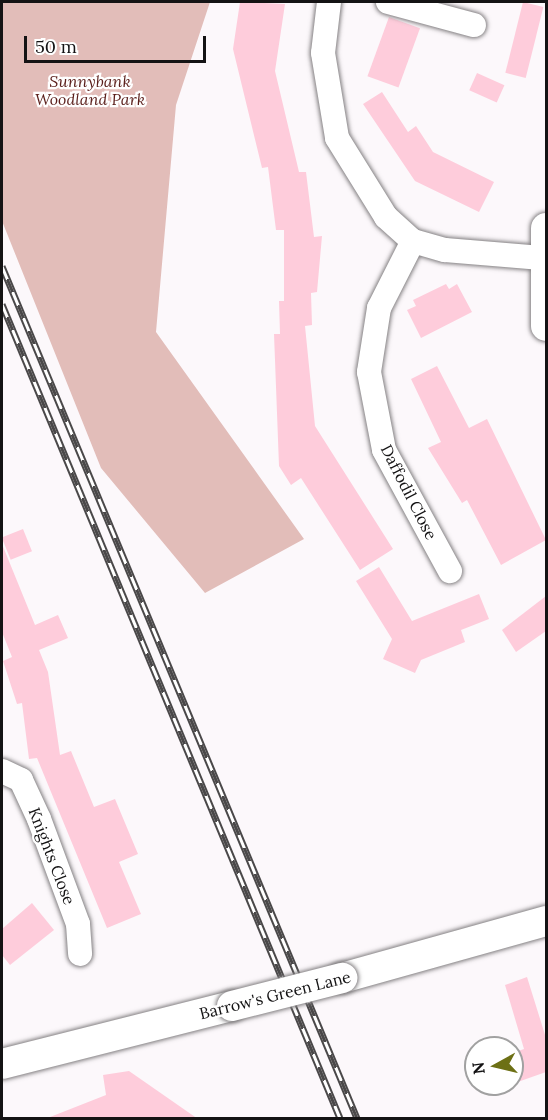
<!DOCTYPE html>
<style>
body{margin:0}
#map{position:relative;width:548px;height:1120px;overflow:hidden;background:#fcf8fb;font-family:Lora,serif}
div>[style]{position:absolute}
.green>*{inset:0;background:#e2bdb9}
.building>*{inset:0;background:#feccdb;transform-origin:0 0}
.roads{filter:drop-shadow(0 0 2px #858284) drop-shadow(0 0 2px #858284)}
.minor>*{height:24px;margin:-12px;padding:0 12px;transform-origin:12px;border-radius:12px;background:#fff}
.tertiary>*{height:30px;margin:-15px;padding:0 15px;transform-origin:15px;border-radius:15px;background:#fff}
.rail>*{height:7px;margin-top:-3.5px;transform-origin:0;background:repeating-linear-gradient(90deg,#fff 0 14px,#4a4849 0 28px);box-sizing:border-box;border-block:2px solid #4a4849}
.bridges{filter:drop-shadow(0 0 2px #858284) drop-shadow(0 0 2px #858284)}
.tertiary-bridge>*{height:30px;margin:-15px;padding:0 15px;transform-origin:15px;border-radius:15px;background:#fff}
span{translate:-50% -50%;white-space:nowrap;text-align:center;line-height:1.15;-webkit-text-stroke:4.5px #fff;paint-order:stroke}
.park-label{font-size:16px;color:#5a1e1a;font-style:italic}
.street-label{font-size:16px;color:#141314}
.frame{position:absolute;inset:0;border:3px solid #141314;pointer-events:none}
.north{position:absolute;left:464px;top:1036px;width:60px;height:60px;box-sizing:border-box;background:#fff;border:2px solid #a1a1a1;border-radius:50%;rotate:262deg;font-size:16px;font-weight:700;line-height:24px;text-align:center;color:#141314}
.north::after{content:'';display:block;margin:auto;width:21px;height:27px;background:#6d7015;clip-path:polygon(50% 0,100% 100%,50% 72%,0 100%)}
.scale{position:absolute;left:24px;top:36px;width:182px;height:27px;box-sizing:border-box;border:3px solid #141314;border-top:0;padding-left:8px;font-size:18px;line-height:21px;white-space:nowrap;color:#141314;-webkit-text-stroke:4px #fff;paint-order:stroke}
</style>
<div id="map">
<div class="green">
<i style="clip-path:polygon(2px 2px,210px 2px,176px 105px,156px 332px,304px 539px,205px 593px,101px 468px,2px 221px)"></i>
</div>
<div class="building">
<i style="clip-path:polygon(240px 2px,285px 4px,275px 71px,299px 172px,306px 172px,314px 237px,322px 236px,317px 292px,311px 293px,312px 325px,305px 326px,315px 426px,393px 549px,360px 570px,301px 478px,291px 485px,279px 466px,274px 334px,280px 334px,279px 301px,284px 301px,284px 230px,276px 230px,268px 167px,262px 168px,233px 49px)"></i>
<i style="left:523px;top:2px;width:21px;height:73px;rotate:14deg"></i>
<i style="left:389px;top:17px;width:33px;height:63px;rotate:20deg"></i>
<i style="left:477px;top:73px;width:30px;height:19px;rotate:24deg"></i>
<i style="clip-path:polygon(382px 92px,408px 132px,416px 126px,433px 152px,494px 182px,479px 212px,415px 181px,363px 104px)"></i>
<i style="clip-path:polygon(446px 284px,449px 289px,457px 284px,472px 312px,421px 338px,407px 310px,416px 306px,413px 300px)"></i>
<i style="clip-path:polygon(437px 366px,469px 428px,487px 419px,546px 540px,501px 565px,467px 500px,462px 503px,428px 448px,441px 442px,411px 379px)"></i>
<i style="left:23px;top:529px;width:24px;height:23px;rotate:68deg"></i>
<i style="clip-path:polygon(2px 544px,35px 625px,58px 615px,68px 638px,39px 650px,48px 672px,60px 755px,71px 751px,94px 807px,115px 799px,138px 854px,119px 862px,141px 914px,107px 928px,37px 758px,29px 759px,22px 703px,17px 704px,3px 661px,12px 657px,2px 632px)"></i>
<i style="clip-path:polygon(379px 567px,412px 621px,479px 594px,489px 619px,461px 630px,465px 642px,421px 660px,415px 673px,383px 659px,392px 639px,356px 581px)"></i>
<i style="clip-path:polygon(546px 596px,546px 631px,516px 652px,502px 630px)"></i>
<i style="clip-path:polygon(32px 903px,54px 930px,10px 965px,2px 955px,2px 929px)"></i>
<i style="clip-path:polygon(527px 977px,546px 1038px,546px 1072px,512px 1084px,512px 1053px,524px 1049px,505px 985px)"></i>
<i style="clip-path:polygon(129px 1071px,198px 1119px,45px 1119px,106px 1095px,103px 1075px)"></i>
</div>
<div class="roads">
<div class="minor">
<i style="left:329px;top:2px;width:51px;rotate:96.7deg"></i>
<i style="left:323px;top:53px;width:86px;rotate:80.6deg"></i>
<i style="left:337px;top:138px;width:93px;rotate:58.2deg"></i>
<i style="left:386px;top:217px;width:36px;rotate:42deg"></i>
<i style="left:413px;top:241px;width:33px;rotate:16deg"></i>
<i style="left:445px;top:250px;width:97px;rotate:4.7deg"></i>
<i style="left:388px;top:2px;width:89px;rotate:15deg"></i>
<i style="left:413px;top:241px;width:75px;rotate:116.9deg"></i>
<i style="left:379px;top:308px;width:65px;rotate:98.9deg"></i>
<i style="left:369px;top:372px;width:79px;rotate:79.1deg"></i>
<i style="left:384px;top:450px;width:138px;rotate:61.4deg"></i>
<i style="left:2px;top:771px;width:21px;rotate:25deg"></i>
<i style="left:21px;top:780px;width:43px;rotate:65.2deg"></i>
<i style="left:39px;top:819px;width:112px;rotate:69.6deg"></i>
<i style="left:78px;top:924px;width:30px;rotate:86deg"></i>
</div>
<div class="tertiary">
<i style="left:546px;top:228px;width:98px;rotate:90deg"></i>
<i style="left:342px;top:978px;width:212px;rotate:-15.6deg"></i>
<i style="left:2px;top:1064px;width:237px;rotate:-14.2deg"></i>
</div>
</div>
<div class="rail">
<i style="left:2px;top:266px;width:923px;rotate:67.38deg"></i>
<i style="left:2px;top:304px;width:881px;rotate:67.45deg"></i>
</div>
<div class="bridges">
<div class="tertiary-bridge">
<i style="left:232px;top:1006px;width:114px;rotate:-14.3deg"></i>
</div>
</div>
<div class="park-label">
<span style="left:90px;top:90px">Sunnybank<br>Woodland Park</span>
</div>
<div class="street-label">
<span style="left:409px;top:492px;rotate:63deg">Daffodil Close</span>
<span style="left:52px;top:856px;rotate:69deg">Knights Close</span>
<span style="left:275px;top:995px;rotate:-14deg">Barrow's Green Lane</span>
</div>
<div class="frame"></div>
<div class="north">N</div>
<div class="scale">50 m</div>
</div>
